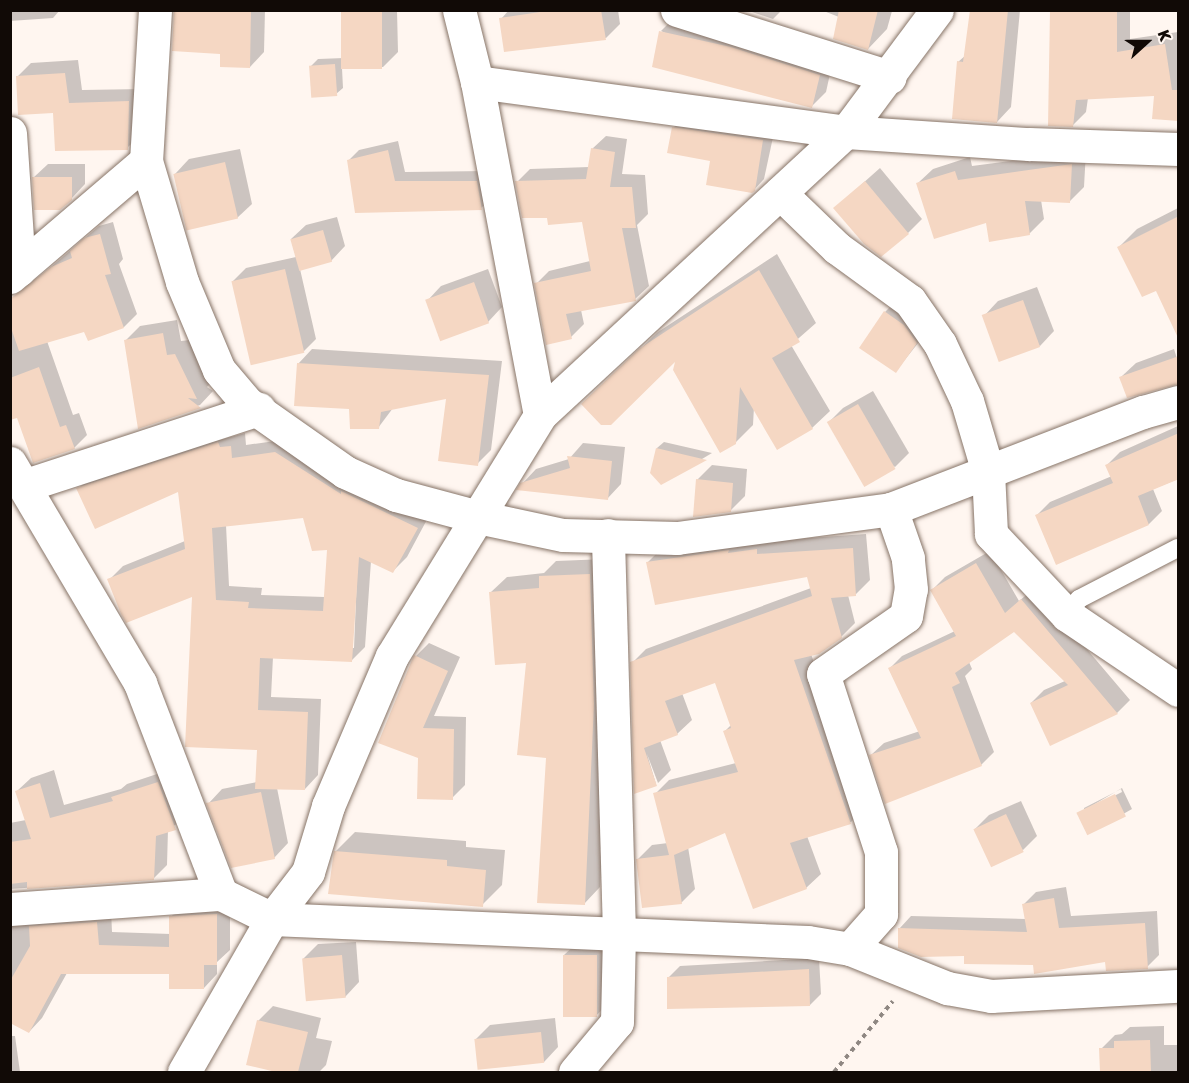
<!DOCTYPE html>
<style>
body{margin:0}
#map{position:relative;width:1189px;height:1083px;overflow:hidden;background:#fff6f0;font-family:Rubik,sans-serif}
div>[style]{position:absolute}
.shadow>*{inset:0;background:#0003}
.building>*{inset:0;background:#f5d7c3;transform-origin:0 0}
.path>*{height:4px;margin-top:-2px;transform-origin:0;background:repeating-linear-gradient(90deg,#8f8782 0 4.5px,transparent 0 9px)}
.roads{filter:drop-shadow(0 0 2px #877467) drop-shadow(0 0 2px #877467)}
.service>*{height:18px;margin:-9px;padding:0 9px;transform-origin:9px;border-radius:9px;background:#fff}
.minor>*{height:33px;margin:-16.5px;padding:0 16.5px;transform-origin:16.5px;border-radius:16.5px;background:#fff}
span{translate:-50% -50%;white-space:nowrap;text-align:center;line-height:1.15;-webkit-text-stroke:4.5px #fff6f0;paint-order:stroke}
.frame{position:absolute;inset:0;border:12px solid #110a06;pointer-events:none}
.north{position:absolute;left:1117px;top:12px;width:60px;height:60px;-webkit-text-stroke:4px #fff6f0;paint-order:stroke;rotate:69deg;font-size:16px;font-weight:700;line-height:24px;text-align:center;color:#110a06}
.north::after{content:'';display:block;margin:auto;width:21px;height:27px;background:#110a06;clip-path:polygon(50% 0,100% 100%,50% 72%,0 100%)}
</style>
<div id="map">
<div class="shadow">
<i style="clip-path:polygon(10px 10px,60px 10px,53px 18px,10px 21px)"></i>
<i style="clip-path:polygon(175px 10px,265px 10px,264px 52px,250px 67px,222px 53px)"></i>
<i style="clip-path:polygon(343px 10px,397px 10px,398px 52px,383px 67px,342px 68px,343px 88px,336px 94px,311px 66px,318px 59px,344px 58px)"></i>
<i style="clip-path:polygon(509px 10px,618px 10px,620px 24px,606px 38px,501px 19px)"></i>
<i style="clip-path:polygon(746px 10px,782px 10px,773px 19px)"></i>
<i style="clip-path:polygon(821px 10px,895px 10px,892px 11px,887px 29px,868px 49px,839px 17px)"></i>
<i style="clip-path:polygon(976px 10px,1020px 10px,1011px 107px,997px 122px,958px 62px,966px 55px)"></i>
<i style="clip-path:polygon(1052px 10px,1130px 10px,1130px 39px,1178px 32px,1178px 118px,1155px 94px,1088px 98px,1086px 112px,1073px 125px)"></i>
<i style="clip-path:polygon(675px 17px,833px 60px,826px 92px,811px 107px,661px 31px)"></i>
<i style="clip-path:polygon(78px 60px,82px 90px,142px 89px,141px 134px,127px 148px,54px 112px,18px 76px,31px 63px)"></i>
<i style="clip-path:polygon(686px 116px,775px 128px,764px 179px,752px 192px,711px 160px,673px 128px)"></i>
<i style="clip-path:polygon(606px 136px,627px 139px,622px 174px,645px 175px,648px 214px,637px 225px,649px 286px,635px 299px,581px 310px,584px 324px,571px 337px,536px 284px,549px 271px,590px 261px,583px 221px,548px 216px,517px 182px,530px 169px,589px 167px,592px 149px)"></i>
<i style="clip-path:polygon(398px 141px,405px 172px,486px 171px,492px 198px,481px 208px,356px 212px,349px 160px,359px 150px)"></i>
<i style="clip-path:polygon(240px 149px,252px 204px,237px 218px,175px 174px,189px 159px)"></i>
<i style="clip-path:polygon(1086px 151px,1084px 187px,1070px 201px,1041px 200px,1044px 219px,1029px 234px,987px 221px,918px 183px,933px 169px,970px 157px,972px 166px)"></i>
<i style="clip-path:polygon(48px 164px,85px 164px,85px 184px,71px 199px,33px 178px)"></i>
<i style="clip-path:polygon(880px 168px,922px 219px,908px 233px,835px 208px)"></i>
<i style="clip-path:polygon(1178px 208px,1178px 336px,1156px 289px,1119px 247px,1137px 229px)"></i>
<i style="clip-path:polygon(337px 217px,345px 246px,331px 261px,300px 269px,316px 339px,303px 352px,233px 281px,246px 268px,296px 257px,291px 239px,306px 225px)"></i>
<i style="clip-path:polygon(113px 222px,123px 259px,119px 264px,137px 314px,124px 327px,85px 330px,47px 341px,73px 415px,79px 413px,87px 435px,74px 448px,10px 409px,10px 302px,99px 226px)"></i>
<i style="clip-path:polygon(777px 254px,816px 323px,791px 345px,830px 411px,812px 428px,778px 448px,754px 407px,753px 425px,735px 443px,678px 357px,601px 387px,658px 332px)"></i>
<i style="clip-path:polygon(488px 269px,502px 307px,488px 322px,427px 301px,441px 286px)"></i>
<i style="clip-path:polygon(1037px 287px,1054px 331px,1040px 346px,984px 316px,998px 301px)"></i>
<i style="clip-path:polygon(899px 298px,930px 328px,896px 371px,885px 312px)"></i>
<i style="clip-path:polygon(177px 320px,181px 341px,190px 340px,211px 383px,207px 387px,213px 391px,200px 405px,139px 427px,126px 340px,140px 326px)"></i>
<i style="clip-path:polygon(312px 349px,502px 361px,491px 450px,477px 464px,447px 398px,393px 408px,378px 428px,298px 364px)"></i>
<i style="clip-path:polygon(1174px 349px,1178px 362px,1121px 377px,1136px 363px)"></i>
<i style="clip-path:polygon(873px 391px,909px 453px,895px 467px,828px 423px,843px 408px)"></i>
<i style="clip-path:polygon(1178px 426px,1178px 479px,1153px 489px,1162px 511px,1149px 524px,1037px 515px,1050px 502px,1112px 476px,1107px 465px,1120px 452px)"></i>
<i style="clip-path:polygon(evenodd,245px 433px,246px 445px,289px 439px,430px 514px,407px 557px,393px 571px,371px 561px,365px 647px,351px 661px,273px 657px,271px 697px,321px 699px,318px 775px,305px 789px,277px 788px,288px 843px,274px 858px,208px 804px,222px 789px,257px 782px,258px 748px,193px 595px,109px 580px,123px 566px,185px 541px,179px 490px,78px 489px,92px 475px,245px 433px,305px 516px,328px 548px,325px 597px,261px 595px,262px 588px,229px 586px,226px 525px,305px 516px,245px 433px,358px 550px,354px 648px,351px 648px,358px 550px)"></i>
<i style="clip-path:polygon(664px 442px,712px 453px,662px 483px,657px 448px)"></i>
<i style="clip-path:polygon(583px 443px,625px 447px,621px 484px,607px 499px,522px 484px,536px 469px,569px 459px)"></i>
<i style="clip-path:polygon(712px 465px,747px 469px,745px 496px,731px 510px,697px 480px)"></i>
<i style="clip-path:polygon(866px 534px,870px 580px,855px 595px,848px 595px,855px 623px,841px 637px,811px 654px,865px 808px,851px 822px,807px 836px,821px 874px,806px 888px,726px 831px,688px 847px,695px 889px,681px 903px,637px 860px,652px 845px,668px 843px,655px 794px,669px 780px,736px 763px,724px 732px,731px 725px,716px 681px,682px 693px,692px 720px,677px 734px,660px 740px,671px 770px,658px 783px,647px 754px,656px 784px,635px 792px,632px 663px,646px 649px,811px 588px,808px 575px,648px 562px,662px 548px)"></i>
<i style="clip-path:polygon(990px 551px,1019px 601px,1035px 588px,1130px 700px,1117px 713px,1051px 744px,1031px 703px,1044px 690px,1065px 681px,1014px 630px,969px 662px,972px 669px,965px 676px,994px 752px,981px 765px,871px 755px,884px 743px,920px 731px,889px 669px,902px 656px,955px 631px,932px 590px,945px 577px)"></i>
<i style="clip-path:polygon(606px 559px,610px 687px,600px 887px,584px 904px,528px 661px,490px 593px,507px 577px,544px 573px,556px 561px)"></i>
<i style="clip-path:polygon(429px 643px,460px 657px,434px 716px,466px 717px,465px 785px,452px 798px,419px 798px,416px 656px)"></i>
<i style="clip-path:polygon(172px 769px,189px 815px,168px 830px,167px 865px,153px 879px,10px 889px,10px 823px,26px 820px,17px 791px,31px 778px,54px 770px,64px 805px,121px 789px,127px 784px)"></i>
<i style="clip-path:polygon(evenodd,1122px 788px,1132px 809px,1088px 834px,1078px 814px,1122px 788px,1121px 789px,1122px 792px,1084px 811px,1084px 808px,1121px 789px)"></i>
<i style="clip-path:polygon(1021px 801px,1037px 836px,1023px 850px,974px 830px,989px 815px)"></i>
<i style="clip-path:polygon(355px 832px,466px 841px,466px 847px,505px 850px,502px 885px,482px 905px,335px 852px)"></i>
<i style="clip-path:polygon(1066px 887px,1071px 916px,1157px 911px,1159px 955px,1147px 967px,1107px 960px,1034px 964px,965px 955px,899px 929px,911px 916px,1026px 919px,1024px 904px,1036px 892px)"></i>
<i style="clip-path:polygon(230px 901px,230px 950px,217px 962px,217px 974px,204px 988px,171px 972px,67px 973px,42px 1018px,29px 1032px,10px 1022px,10px 905px,111px 909px,112px 932px,171px 934px,171px 917px,184px 903px)"></i>
<i style="clip-path:polygon(579px 941px,611px 942px,609px 1002px,595px 1017px,564px 955px)"></i>
<i style="clip-path:polygon(356px 942px,359px 982px,345px 997px,303px 959px,318px 944px)"></i>
<i style="clip-path:polygon(819px 958px,821px 994px,810px 1005px,669px 977px,680px 966px)"></i>
<i style="clip-path:polygon(273px 1006px,321px 1018px,316px 1038px,332px 1041px,326px 1065px,319px 1072px,282px 1072px,248px 1064px,258px 1021px)"></i>
<i style="clip-path:polygon(555px 1018px,558px 1047px,544px 1062px,476px 1039px,490px 1025px)"></i>
<i style="clip-path:polygon(1164px 1026px,1164px 1045px,1178px 1045px,1178px 1072px,1102px 1072px,1101px 1049px,1115px 1035px,1122px 1034px,1130px 1027px)"></i>
<i style="clip-path:polygon(10px 1036px,15px 1036px,20px 1072px,10px 1072px)"></i>
</div>
<div class="building">
<i style="clip-path:polygon(174px 10px,251px 10px,250px 68px,220px 67px,220px 54px,172px 51px)"></i>
<i style="left:341px;top:10px;width:41px;height:59px"></i>
<i style="clip-path:polygon(554px 10px,601px 10px,606px 40px,504px 52px,499px 18px)"></i>
<i style="clip-path:polygon(839px 10px,878px 10px,868px 50px,833px 39px)"></i>
<i style="clip-path:polygon(970px 10px,1008px 10px,997px 123px,952px 119px,957px 61px,963px 62px)"></i>
<i style="clip-path:polygon(1050px 10px,1117px 10px,1117px 52px,1165px 44px,1172px 90px,1179px 90px,1179px 121px,1152px 119px,1154px 96px,1076px 100px,1073px 127px,1048px 126px)"></i>
<i style="clip-path:polygon(659px 31px,731px 47px,820px 75px,812px 108px,652px 67px)"></i>
<i style="left:335px;top:64px;width:32px;height:26px;rotate:86deg"></i>
<i style="clip-path:polygon(65px 73px,69px 103px,129px 101px,128px 150px,55px 151px,53px 113px,18px 115px,16px 76px)"></i>
<i style="clip-path:polygon(672px 127px,763px 140px,755px 191px,752px 193px,706px 185px,710px 161px,667px 153px)"></i>
<i style="clip-path:polygon(591px 148px,615px 152px,610px 187px,632px 187px,636px 228px,622px 228px,636px 301px,566px 314px,572px 339px,546px 345px,534px 283px,591px 271px,582px 222px,548px 225px,547px 218px,522px 218px,515px 181px,586px 179px)"></i>
<i style="clip-path:polygon(388px 150px,395px 181px,477px 181px,482px 210px,355px 213px,347px 160px)"></i>
<i style="left:225px;top:162px;width:58px;height:53px;rotate:77deg"></i>
<i style="clip-path:polygon(1072px 164px,1070px 203px,1025px 201px,1030px 235px,989px 242px,986px 223px,934px 239px,916px 183px,955px 171px,958px 180px)"></i>
<i style="clip-path:polygon(32px 177px,72px 177px,72px 200px,60px 210px,34px 210px)"></i>
<i style="clip-path:polygon(865px 181px,909px 234px,881px 257px,864px 244px,833px 208px)"></i>
<i style="clip-path:polygon(1179px 216px,1179px 340px,1156px 291px,1142px 297px,1117px 247px)"></i>
<i style="left:323px;top:230px;width:33px;height:34px;rotate:74deg"></i>
<i style="clip-path:polygon(100px 234px,111px 274px,105px 275px,124px 328px,88px 341px,84px 332px,19px 351px,10px 325px,10px 299px,51px 267px,72px 258px,70px 251px,84px 238px)"></i>
<i style="left:285px;top:269px;width:86px;height:55px;rotate:77deg"></i>
<i style="clip-path:polygon(759px 270px,800px 342px,772px 358px,813px 429px,777px 450px,740px 387px,736px 444px,720px 453px,673px 370px,675px 362px,611px 425px,601px 425px,581px 404px,639px 349px)"></i>
<i style="left:474px;top:282px;width:44px;height:52px;rotate:70deg"></i>
<i style="left:1023px;top:300px;width:50px;height:44px;rotate:70deg"></i>
<i style="clip-path:polygon(884px 311px,904px 325px,917px 343px,896px 373px,859px 348px)"></i>
<i style="clip-path:polygon(163px 333px,167px 355px,175px 354px,197px 399px,188px 398px,201px 408px,138px 429px,124px 340px)"></i>
<i style="clip-path:polygon(1179px 356px,1179px 384px,1127px 398px,1119px 377px)"></i>
<i style="clip-path:polygon(297px 363px,489px 375px,478px 466px,438px 461px,446px 399px,381px 412px,379px 429px,350px 429px,349px 409px,294px 406px)"></i>
<i style="clip-path:polygon(39px 367px,60px 427px,66px 425px,75px 449px,33px 463px,17px 418px,10px 420px,10px 378px)"></i>
<i style="left:858px;top:404px;width:75px;height:36px;rotate:60deg"></i>
<i style="clip-path:polygon(1179px 433px,1179px 479px,1138px 496px,1149px 525px,1056px 565px,1035px 515px,1113px 483px,1105px 465px)"></i>
<i style="clip-path:polygon(evenodd,218px 442px,220px 447px,231px 446px,232px 458px,275px 452px,341px 494px,341px 491px,418px 528px,393px 573px,359px 557px,352px 662px,260px 658px,258px 710px,308px 712px,305px 790px,255px 789px,257px 750px,185px 747px,192px 597px,126px 623px,121px 614px,107px 579px,185px 549px,178px 492px,95px 529px,76px 488px,218px 442px,303px 518px,312px 551px,327px 550px,323px 611px,248px 608px,249px 602px,216px 600px,212px 528px,303px 518px)"></i>
<i style="clip-path:polygon(656px 448px,707px 460px,661px 485px,650px 473px)"></i>
<i style="clip-path:polygon(567px 456px,612px 461px,608px 500px,516px 490px,520px 483px,570px 468px)"></i>
<i style="clip-path:polygon(696px 479px,733px 483px,731px 512px,693px 517px)"></i>
<i style="clip-path:polygon(853px 548px,856px 596px,831px 598px,842px 638px,819px 654px,794px 660px,851px 824px,790px 843px,807px 889px,753px 909px,725px 833px,674px 855px,682px 904px,642px 908px,636px 859px,669px 855px,653px 793px,738px 772px,723px 731px,731px 728px,715px 683px,665px 701px,678px 735px,644px 748px,657px 786px,634px 794px,630px 662px,812px 596px,807px 577px,655px 605px,646px 562px,729px 550px,728px 553px,757px 549px,757px 554px)"></i>
<i style="clip-path:polygon(976px 563px,1005px 613px,1021px 599px,1118px 714px,1050px 746px,1030px 703px,1068px 685px,1014px 632px,955px 673px,960px 683px,952px 687px,982px 766px,885px 804px,869px 755px,921px 738px,888px 668px,956px 636px,930px 590px)"></i>
<i style="clip-path:polygon(590px 574px,594px 704px,585px 905px,537px 903px,546px 758px,517px 755px,526px 663px,495px 665px,489px 592px,539px 588px,539px 576px)"></i>
<i style="clip-path:polygon(414px 655px,448px 671px,423px 728px,454px 729px,453px 800px,417px 799px,418px 758px,378px 743px)"></i>
<i style="clip-path:polygon(158px 782px,176px 830px,156px 836px,154px 880px,27px 889px,27px 882px,10px 884px,10px 842px,31px 839px,15px 791px,40px 783px,50px 818px,113px 801px,111px 797px)"></i>
<i style="clip-path:polygon(261px 792px,275px 859px,231px 868px,206px 803px)"></i>
<i style="left:1115px;top:794px;width:25px;height:43px;rotate:64deg"></i>
<i style="left:1006px;top:814px;width:42px;height:36px;rotate:65deg"></i>
<i style="clip-path:polygon(334px 851px,447px 860px,447px 866px,486px 870px,483px 907px,328px 894px)"></i>
<i style="clip-path:polygon(1054px 898px,1059px 928px,1145px 923px,1148px 969px,1106px 971px,1105px 962px,1034px 974px,1033px 965px,964px 964px,964px 956px,921px 957px,898px 948px,898px 928px,1027px 932px,1022px 904px)"></i>
<i style="clip-path:polygon(217px 914px,217px 965px,204px 965px,204px 989px,169px 989px,169px 974px,61px 974px,29px 1033px,10px 1023px,10px 981px,30px 946px,29px 926px,97px 922px,99px 945px,169px 947px,169px 916px)"></i>
<i style="left:342px;top:955px;width:43px;height:40px;rotate:85deg"></i>
<i style="left:563px;top:955px;width:34px;height:62px"></i>
<i style="clip-path:polygon(809px 969px,810px 1006px,667px 1009px,667px 977px)"></i>
<i style="clip-path:polygon(257px 1020px,308px 1032px,298px 1072px,276px 1072px,246px 1065px)"></i>
<i style="left:541px;top:1032px;width:31px;height:67px;rotate:84deg"></i>
<i style="clip-path:polygon(1150px 1040px,1151px 1072px,1100px 1072px,1099px 1048px,1114px 1048px,1114px 1041px)"></i>
</div>
<div class="path">
<i style="left:834px;top:1072px;width:92px;rotate:-50.3deg"></i>
</div>
<div class="roads">
<div class="service">
<i style="left:1067px;top:615px;width:20px;rotate:-53deg"></i>
<i style="left:1079px;top:599px;width:111px;rotate:-27.3deg"></i>
</div>
<div class="minor">
<i style="left:155px;top:10px;width:151px;rotate:93.4deg"></i>
<i style="left:146px;top:161px;width:126px;rotate:73.4deg"></i>
<i style="left:182px;top:282px;width:95px;rotate:67.2deg"></i>
<i style="left:219px;top:370px;width:43px;rotate:49.7deg"></i>
<i style="left:247px;top:403px;width:120px;rotate:35.1deg"></i>
<i style="left:345px;top:472px;width:56px;rotate:24.3deg"></i>
<i style="left:396px;top:495px;width:85px;rotate:15deg"></i>
<i style="left:478px;top:517px;width:87px;rotate:12deg"></i>
<i style="left:563px;top:535px;width:114px;rotate:1.5deg"></i>
<i style="left:677px;top:538px;width:216px;rotate:-7.7deg"></i>
<i style="left:891px;top:509px;width:270px;rotate:-21.1deg"></i>
<i style="left:1143px;top:412px;width:36px;rotate:-16deg"></i>
<i style="left:459px;top:10px;width:74px;rotate:76deg"></i>
<i style="left:477px;top:82px;width:339px;rotate:79.3deg"></i>
<i style="left:677px;top:10px;width:223px;rotate:17.5deg"></i>
<i style="left:477px;top:82px;width:372px;rotate:7.7deg"></i>
<i style="left:846px;top:132px;width:183px;rotate:3.8deg"></i>
<i style="left:1029px;top:144px;width:149px;rotate:1.9deg"></i>
<i style="left:10px;top:133px;width:137px;rotate:86.2deg"></i>
<i style="left:780px;top:193px;width:79px;rotate:44deg"></i>
<i style="left:837px;top:248px;width:90px;rotate:36deg"></i>
<i style="left:910px;top:301px;width:52px;rotate:55.1deg"></i>
<i style="left:940px;top:344px;width:63px;rotate:64.7deg"></i>
<i style="left:967px;top:401px;width:74px;rotate:73.5deg"></i>
<i style="left:988px;top:472px;width:62px;rotate:87.2deg"></i>
<i style="left:991px;top:534px;width:111px;rotate:46.8deg"></i>
<i style="left:1067px;top:615px;width:134px;rotate:34deg"></i>
<i style="left:10px;top:277px;width:179px;rotate:-40.5deg"></i>
<i style="left:10px;top:463px;width:256px;rotate:59.4deg"></i>
<i style="left:140px;top:683px;width:226px;rotate:69deg"></i>
<i style="left:26px;top:485px;width:245px;rotate:-18.1deg"></i>
<i style="left:10px;top:909px;width:212px;rotate:-4.1deg"></i>
<i style="left:221px;top:894px;width:57px;rotate:26.1deg"></i>
<i style="left:272px;top:919px;width:59px;rotate:-52.5deg"></i>
<i style="left:308px;top:872px;width:69px;rotate:-73.1deg"></i>
<i style="left:328px;top:806px;width:163px;rotate:-66.9deg"></i>
<i style="left:392px;top:656px;width:283px;rotate:-58.4deg"></i>
<i style="left:540px;top:415px;width:417px;rotate:-42.8deg"></i>
<i style="left:846px;top:132px;width:152px;rotate:-53.3deg"></i>
<i style="left:850px;top:949px;width:47px;rotate:-48.5deg"></i>
<i style="left:881px;top:914px;width:62px;rotate:-90deg"></i>
<i style="left:881px;top:852px;width:187px;rotate:-108deg"></i>
<i style="left:823px;top:674px;width:101px;rotate:-34.9deg"></i>
<i style="left:906px;top:616px;width:27px;rotate:-80deg"></i>
<i style="left:911px;top:589px;width:31px;rotate:-96deg"></i>
<i style="left:908px;top:558px;width:52px;rotate:-109.1deg"></i>
<i style="left:184px;top:1072px;width:177px;rotate:-60.1deg"></i>
<i style="left:272px;top:919px;width:536px;rotate:2.46deg"></i>
<i style="left:808px;top:942px;width:43px;rotate:9.5deg"></i>
<i style="left:850px;top:949px;width:105px;rotate:21.9deg"></i>
<i style="left:947px;top:988px;width:45px;rotate:10.3deg"></i>
<i style="left:991px;top:996px;width:187px;rotate:-3.1deg"></i>
<i style="left:575px;top:1072px;width:65px;rotate:-50deg"></i>
<i style="left:617px;top:1022px;width:89px;rotate:-88.7deg"></i>
<i style="left:619px;top:933px;width:398px;rotate:-91.6deg"></i>
</div>
</div>
<div class="frame"></div>
<div class="north">K</div>
</div>
